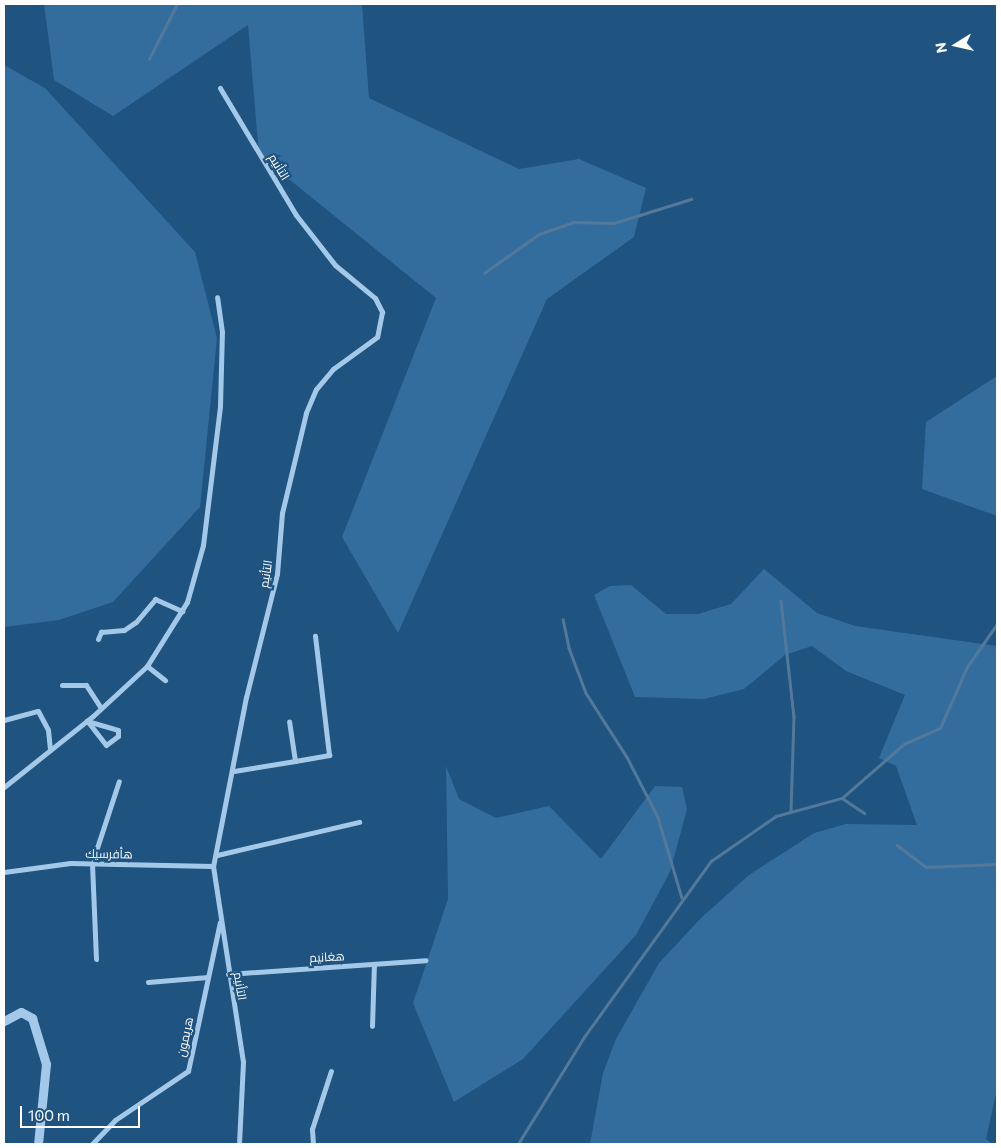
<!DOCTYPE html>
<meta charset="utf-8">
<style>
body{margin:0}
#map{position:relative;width:1001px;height:1148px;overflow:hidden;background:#1f5380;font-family:Commissioner,Cairo,sans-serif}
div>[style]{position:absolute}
.green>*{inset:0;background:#336d9e}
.stream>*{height:2.5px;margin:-1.25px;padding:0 1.25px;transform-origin:1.25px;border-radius:1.25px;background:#53799a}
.minor>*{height:5px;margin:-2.5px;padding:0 2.5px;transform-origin:2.5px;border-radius:2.5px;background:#a4c9e8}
.tertiary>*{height:9px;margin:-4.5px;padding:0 4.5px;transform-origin:4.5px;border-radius:4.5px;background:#a4c9e8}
span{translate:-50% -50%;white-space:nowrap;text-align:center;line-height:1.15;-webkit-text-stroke:4.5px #1f5380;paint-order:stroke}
.street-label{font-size:12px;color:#fff}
.frame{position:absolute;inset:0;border:5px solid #fff;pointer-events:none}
.north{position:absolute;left:931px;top:20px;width:50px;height:50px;-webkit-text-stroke:4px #1f5380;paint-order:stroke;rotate:260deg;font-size:14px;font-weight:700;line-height:20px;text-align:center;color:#fff}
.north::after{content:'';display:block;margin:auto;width:18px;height:22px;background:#fff;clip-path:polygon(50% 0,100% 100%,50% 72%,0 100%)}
.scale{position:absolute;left:20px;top:1106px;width:120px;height:22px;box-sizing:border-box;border:2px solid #fff;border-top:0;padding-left:6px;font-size:15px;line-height:18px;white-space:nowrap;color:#fff;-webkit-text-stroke:4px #1f5380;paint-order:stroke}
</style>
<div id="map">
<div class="green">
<i style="clip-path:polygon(44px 4px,362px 4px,369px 98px,519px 169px,579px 159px,646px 188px,634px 237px,547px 299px,398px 633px,342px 537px,436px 298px,259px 155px,248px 25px,113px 116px,54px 80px)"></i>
<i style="clip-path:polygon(4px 65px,45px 88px,195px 252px,217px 338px,200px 507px,113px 602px,59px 620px,4px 627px)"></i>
<i style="clip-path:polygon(997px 376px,997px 516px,922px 489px,926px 422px)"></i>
<i style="clip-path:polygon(764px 569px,817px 613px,855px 626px,997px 646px,997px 1089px,986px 1139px,992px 1144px,590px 1144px,603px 1073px,616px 1039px,659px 963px,701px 918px,749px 875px,814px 833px,846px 824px,917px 825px,896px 766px,879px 758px,905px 695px,846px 671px,812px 646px,785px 655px,744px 689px,704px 699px,635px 697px,594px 595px,610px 586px,631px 585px,666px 614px,698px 614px,731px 604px)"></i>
<i style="clip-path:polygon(446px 766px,459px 799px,496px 818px,549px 806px,601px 859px,655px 786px,682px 787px,687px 809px,670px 872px,636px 935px,523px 1059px,454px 1102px,413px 1003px,448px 899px)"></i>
</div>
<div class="stream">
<i style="left:149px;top:59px;width:62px;rotate:-63deg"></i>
<i style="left:484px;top:273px;width:67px;rotate:-35.3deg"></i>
<i style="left:539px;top:234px;width:36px;rotate:-19deg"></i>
<i style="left:573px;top:222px;width:41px;rotate:1.4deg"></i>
<i style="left:614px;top:223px;width:81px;rotate:-17.3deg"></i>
<i style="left:781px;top:601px;width:116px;rotate:83.6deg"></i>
<i style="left:794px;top:716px;width:96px;rotate:91.8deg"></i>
<i style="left:563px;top:619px;width:30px;rotate:78deg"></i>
<i style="left:569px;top:648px;width:48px;rotate:69.3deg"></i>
<i style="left:586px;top:693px;width:76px;rotate:57.4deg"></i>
<i style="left:627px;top:757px;width:68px;rotate:62.7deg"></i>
<i style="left:658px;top:817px;width:84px;rotate:73.5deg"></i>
<i style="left:842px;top:798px;width:82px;rotate:-41.1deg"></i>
<i style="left:904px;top:744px;width:39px;rotate:-24deg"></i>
<i style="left:940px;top:728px;width:67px;rotate:-66.1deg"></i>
<i style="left:967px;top:667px;width:52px;rotate:-55.1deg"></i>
<i style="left:897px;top:845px;width:36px;rotate:37deg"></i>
<i style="left:926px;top:867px;width:71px;rotate:-2.4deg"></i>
<i style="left:518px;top:1144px;width:126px;rotate:-58.3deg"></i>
<i style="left:584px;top:1037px;width:217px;rotate:-54.2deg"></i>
<i style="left:711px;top:861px;width:79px;rotate:-34.7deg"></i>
<i style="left:776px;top:816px;width:68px;rotate:-15.3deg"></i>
<i style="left:842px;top:798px;width:27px;rotate:34deg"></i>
</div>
<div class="minor">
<i style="left:220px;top:88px;width:148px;rotate:59.1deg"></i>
<i style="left:296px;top:215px;width:63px;rotate:52deg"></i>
<i style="left:335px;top:265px;width:52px;rotate:39.5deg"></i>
<i style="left:375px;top:298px;width:16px;rotate:63deg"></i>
<i style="left:382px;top:312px;width:25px;rotate:101deg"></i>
<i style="left:377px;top:337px;width:54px;rotate:144deg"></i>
<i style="left:333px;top:369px;width:26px;rotate:130deg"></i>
<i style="left:316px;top:389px;width:26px;rotate:113deg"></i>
<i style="left:306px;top:413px;width:103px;rotate:103.5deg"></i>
<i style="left:282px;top:513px;width:61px;rotate:94.7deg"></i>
<i style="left:277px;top:574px;width:127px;rotate:104.1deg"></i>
<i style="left:246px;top:697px;width:172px;rotate:101deg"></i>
<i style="left:213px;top:866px;width:198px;rotate:81.3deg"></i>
<i style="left:243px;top:1062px;width:82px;rotate:92.8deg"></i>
<i style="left:98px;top:639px;width:8px;rotate:-67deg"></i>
<i style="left:101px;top:632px;width:23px;rotate:-5deg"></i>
<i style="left:124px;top:630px;width:14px;rotate:-34deg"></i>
<i style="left:136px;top:622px;width:30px;rotate:-50deg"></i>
<i style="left:155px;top:599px;width:30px;rotate:24deg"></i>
<i style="left:147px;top:666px;width:23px;rotate:38deg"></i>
<i style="left:62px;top:685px;width:24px"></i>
<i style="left:86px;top:685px;width:27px;rotate:57deg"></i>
<i style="left:4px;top:720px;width:35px;rotate:-15deg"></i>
<i style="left:38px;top:711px;width:21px;rotate:62deg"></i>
<i style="left:48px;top:730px;width:20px;rotate:84deg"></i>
<i style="left:87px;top:721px;width:32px;rotate:16deg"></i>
<i style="left:118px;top:730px;width:6px;rotate:90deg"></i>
<i style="left:118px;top:736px;width:15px;rotate:143deg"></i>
<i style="left:106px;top:745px;width:31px;rotate:-128deg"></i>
<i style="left:295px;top:761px;width:35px;rotate:-10deg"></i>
<i style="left:329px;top:755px;width:120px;rotate:-96.7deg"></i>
<i style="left:234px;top:771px;width:62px;rotate:-9.3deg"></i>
<i style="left:295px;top:761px;width:40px;rotate:-98.5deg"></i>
<i style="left:4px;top:787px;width:114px;rotate:-38.6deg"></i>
<i style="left:93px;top:716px;width:74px;rotate:-42.8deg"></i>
<i style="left:147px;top:666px;width:75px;rotate:-58deg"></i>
<i style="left:187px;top:602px;width:59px;rotate:-74.3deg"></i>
<i style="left:203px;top:545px;width:140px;rotate:-83deg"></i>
<i style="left:220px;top:406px;width:74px;rotate:-88.5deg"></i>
<i style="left:222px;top:332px;width:35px;rotate:-98deg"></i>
<i style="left:217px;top:855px;width:146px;rotate:-13.1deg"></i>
<i style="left:4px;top:872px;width:67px;rotate:-7.8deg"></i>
<i style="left:70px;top:863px;width:143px;rotate:1.2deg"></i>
<i style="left:96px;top:959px;width:96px;rotate:-92.4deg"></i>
<i style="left:92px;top:863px;width:86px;rotate:-71.8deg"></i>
<i style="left:228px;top:974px;width:198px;rotate:-4deg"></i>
<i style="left:148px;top:982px;width:60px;rotate:-4.8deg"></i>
<i style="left:372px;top:1026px;width:62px;rotate:-88.2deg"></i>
<i style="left:92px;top:1144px;width:33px;rotate:-46deg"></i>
<i style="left:115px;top:1120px;width:88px;rotate:-33.9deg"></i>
<i style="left:188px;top:1071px;width:152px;rotate:-77.9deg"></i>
<i style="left:313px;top:1144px;width:15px;rotate:-94deg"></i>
<i style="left:312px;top:1129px;width:61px;rotate:-71.9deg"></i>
</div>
<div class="tertiary">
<i style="left:4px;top:1021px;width:19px;rotate:-28deg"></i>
<i style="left:21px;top:1012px;width:13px;rotate:29deg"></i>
<i style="left:32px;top:1018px;width:48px;rotate:73.1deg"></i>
<i style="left:46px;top:1064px;width:80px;rotate:95.7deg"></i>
</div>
<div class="street-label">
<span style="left:279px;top:167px;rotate:59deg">التأنيم</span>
<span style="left:266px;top:574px;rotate:-81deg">التأنيم</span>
<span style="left:109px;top:854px;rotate:1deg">هأفرسيك</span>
<span style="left:327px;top:957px;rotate:-3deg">هغانيم</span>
<span style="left:240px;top:986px;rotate:81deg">التأنيم</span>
<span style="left:185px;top:1037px;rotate:-78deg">هريمون</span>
</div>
<div class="frame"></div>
<div class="north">N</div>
<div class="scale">100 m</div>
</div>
